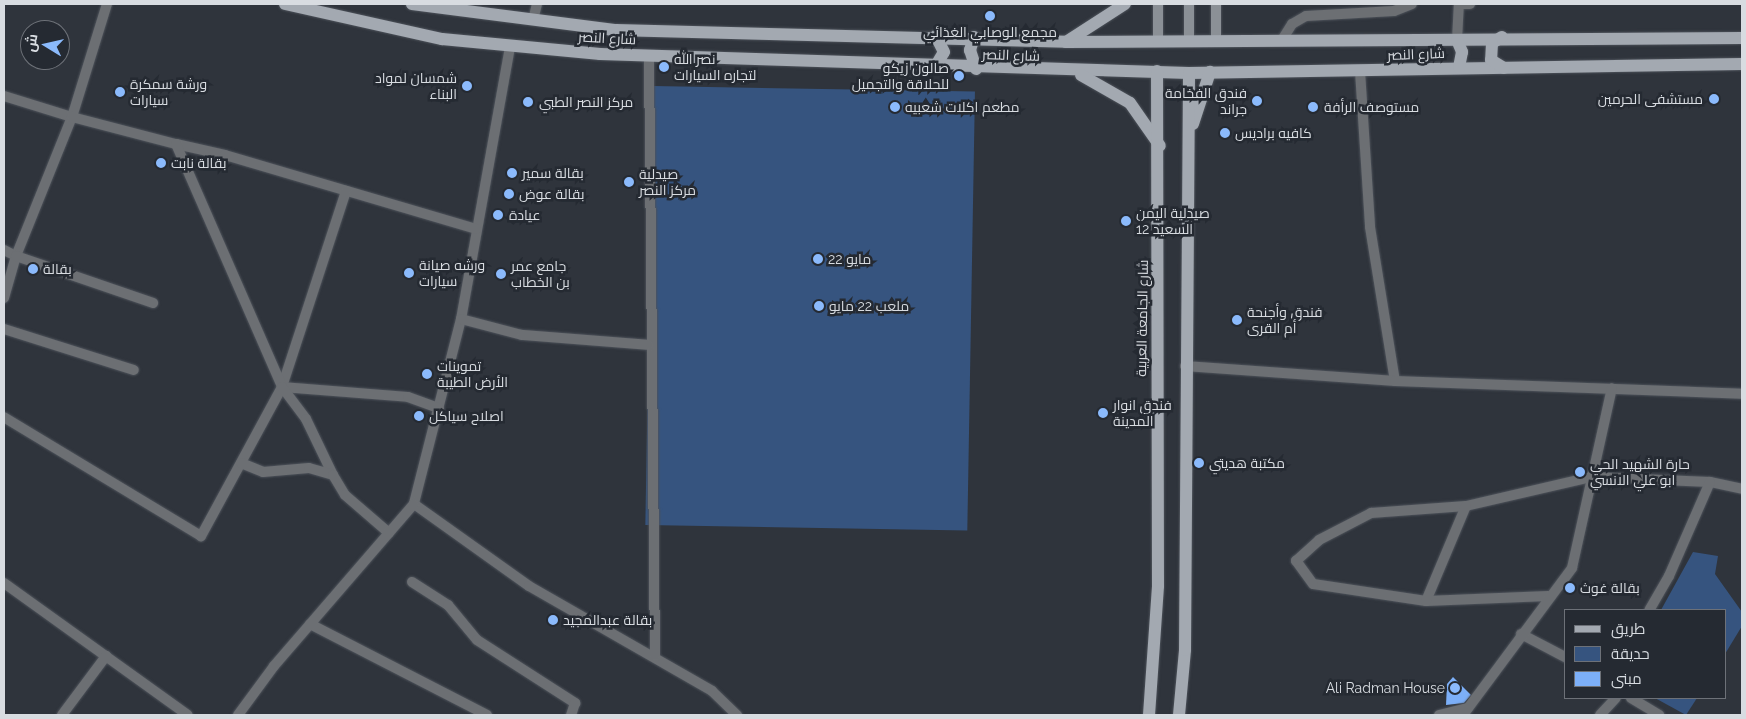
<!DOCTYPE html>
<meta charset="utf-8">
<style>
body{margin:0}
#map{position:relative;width:1746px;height:719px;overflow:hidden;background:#2f343c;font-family:Raleway,Cairo,sans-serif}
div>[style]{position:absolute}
.green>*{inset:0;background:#36547f;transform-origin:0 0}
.building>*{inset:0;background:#7caff8}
.roads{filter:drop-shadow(0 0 1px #4d525a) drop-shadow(0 0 1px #4d525a)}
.street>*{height:10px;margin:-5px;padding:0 5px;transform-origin:5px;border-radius:5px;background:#6c6f73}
.secondary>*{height:10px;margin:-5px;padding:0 5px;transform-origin:5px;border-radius:5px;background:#8b9096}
.primary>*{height:12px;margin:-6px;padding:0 6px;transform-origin:6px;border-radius:6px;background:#a3a9b1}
.dots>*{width:14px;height:14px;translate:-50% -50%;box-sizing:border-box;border:2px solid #252a32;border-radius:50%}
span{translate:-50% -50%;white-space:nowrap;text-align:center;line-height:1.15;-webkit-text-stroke:5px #252a32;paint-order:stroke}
.poi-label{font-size:14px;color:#d8dce1}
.left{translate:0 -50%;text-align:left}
.right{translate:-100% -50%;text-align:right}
.street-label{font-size:14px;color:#d8dce1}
.frame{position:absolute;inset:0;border:5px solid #d8dce1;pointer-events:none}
.legend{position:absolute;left:1564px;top:609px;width:162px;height:90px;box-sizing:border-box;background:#252a32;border:1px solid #6d7178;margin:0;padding:6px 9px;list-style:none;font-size:15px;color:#d8dce1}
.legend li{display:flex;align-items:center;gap:10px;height:25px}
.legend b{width:25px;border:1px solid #6d7178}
.north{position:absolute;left:20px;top:20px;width:50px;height:50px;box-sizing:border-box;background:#252a32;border:1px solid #6d7178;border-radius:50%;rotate:279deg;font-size:14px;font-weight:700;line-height:20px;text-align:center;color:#d8dce1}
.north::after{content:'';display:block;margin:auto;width:18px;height:22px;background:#8bbafc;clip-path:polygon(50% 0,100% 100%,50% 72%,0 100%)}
</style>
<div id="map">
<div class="green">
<i style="left:653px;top:86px;width:322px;height:439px;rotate:1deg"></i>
<i style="clip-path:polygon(1693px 552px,1718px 556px,1715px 574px,1742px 612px,1742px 626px,1725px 654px,1725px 610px,1661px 610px)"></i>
<i style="clip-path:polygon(1655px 698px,1697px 698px,1686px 715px)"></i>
</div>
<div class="building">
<i style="clip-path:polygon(1453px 677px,1471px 695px,1464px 703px,1446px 705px,1447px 684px)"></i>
</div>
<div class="roads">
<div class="street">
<i style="left:533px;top:20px;width:16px;rotate:-76deg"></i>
<i style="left:1282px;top:40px;width:19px;rotate:-58deg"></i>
<i style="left:1292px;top:24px;width:16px;rotate:-30deg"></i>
<i style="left:1306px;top:16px;width:88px;rotate:-3.3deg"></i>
<i style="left:1394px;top:11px;width:19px;rotate:-21deg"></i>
<i style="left:1457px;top:40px;width:36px;rotate:-87deg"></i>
<i style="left:1459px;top:4px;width:11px"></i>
<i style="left:510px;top:47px;width:276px;rotate:100.2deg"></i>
<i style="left:461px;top:319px;width:191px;rotate:104.3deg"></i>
<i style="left:414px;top:504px;width:141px;rotate:35.5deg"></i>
<i style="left:529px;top:586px;width:211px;rotate:29.8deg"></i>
<i style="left:712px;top:691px;width:35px;rotate:44deg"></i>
<i style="left:649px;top:56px;width:600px;rotate:89.43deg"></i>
<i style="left:1360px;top:71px;width:156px;rotate:86.3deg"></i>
<i style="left:1370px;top:227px;width:156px;rotate:80.8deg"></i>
<i style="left:4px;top:96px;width:71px;rotate:17.2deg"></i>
<i style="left:72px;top:117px;width:118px;rotate:-72.8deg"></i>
<i style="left:176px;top:144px;width:50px;rotate:12.7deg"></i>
<i style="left:225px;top:155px;width:262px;rotate:16.4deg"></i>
<i style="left:346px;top:191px;width:206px;rotate:108.1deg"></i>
<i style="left:282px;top:387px;width:126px;rotate:4.5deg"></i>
<i style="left:408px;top:397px;width:33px;rotate:20deg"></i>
<i style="left:4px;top:250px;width:13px;rotate:27deg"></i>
<i style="left:16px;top:256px;width:150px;rotate:-68.1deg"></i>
<i style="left:72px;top:117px;width:107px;rotate:14.6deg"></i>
<i style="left:176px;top:144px;width:265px;rotate:66.4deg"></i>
<i style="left:282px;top:387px;width:170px;rotate:118.5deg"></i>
<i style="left:201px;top:536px;width:230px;rotate:-148.9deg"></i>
<i style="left:4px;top:298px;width:44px;rotate:-74.1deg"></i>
<i style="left:16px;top:256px;width:145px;rotate:18.9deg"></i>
<i style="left:461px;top:319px;width:63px;rotate:14.7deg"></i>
<i style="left:522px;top:335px;width:127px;rotate:4.5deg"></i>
<i style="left:4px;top:329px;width:136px;rotate:17.5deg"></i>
<i style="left:1185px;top:366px;width:211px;rotate:4.1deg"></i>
<i style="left:1395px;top:381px;width:347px;rotate:2.1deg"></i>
<i style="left:282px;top:387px;width:40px;rotate:53deg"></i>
<i style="left:306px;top:419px;width:62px;rotate:64.3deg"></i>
<i style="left:241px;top:463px;width:24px;rotate:22deg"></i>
<i style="left:263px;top:472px;width:46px;rotate:-5deg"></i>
<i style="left:309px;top:468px;width:25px;rotate:16deg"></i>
<i style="left:333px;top:475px;width:23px;rotate:59deg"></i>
<i style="left:345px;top:495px;width:58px;rotate:40.8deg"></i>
<i style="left:1710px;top:482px;width:33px;rotate:12deg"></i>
<i style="left:412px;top:582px;width:43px;rotate:32.6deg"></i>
<i style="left:448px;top:605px;width:45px;rotate:50.4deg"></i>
<i style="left:477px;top:640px;width:117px;rotate:32.7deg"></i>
<i style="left:575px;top:703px;width:13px;rotate:108deg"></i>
<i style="left:4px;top:583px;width:226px;rotate:35.7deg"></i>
<i style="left:1548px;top:596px;width:122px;rotate:177.7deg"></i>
<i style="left:1426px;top:601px;width:114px;rotate:-171.4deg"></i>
<i style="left:1313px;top:584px;width:29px;rotate:-126deg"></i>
<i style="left:1296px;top:561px;width:31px;rotate:-42deg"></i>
<i style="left:1319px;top:540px;width:59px;rotate:-27.4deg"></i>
<i style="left:1371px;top:513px;width:95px;rotate:-4.2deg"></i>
<i style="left:1466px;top:506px;width:129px;rotate:-13deg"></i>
<i style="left:1592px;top:477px;width:118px;rotate:2.4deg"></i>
<i style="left:1710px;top:482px;width:103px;rotate:113.6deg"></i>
<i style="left:1669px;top:576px;width:39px;rotate:120deg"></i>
<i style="left:1426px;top:601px;width:103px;rotate:-67.2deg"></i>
<i style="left:310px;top:624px;width:199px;rotate:27.2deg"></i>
<i style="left:1521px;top:634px;width:50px;rotate:27.6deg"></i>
<i style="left:1631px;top:698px;width:33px;rotate:31deg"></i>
<i style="left:62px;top:715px;width:74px;rotate:-53.3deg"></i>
<i style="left:238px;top:715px;width:61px;rotate:-53.7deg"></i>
<i style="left:274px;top:666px;width:214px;rotate:-49.2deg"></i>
<i style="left:1439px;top:715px;width:30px;rotate:-14deg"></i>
<i style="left:1463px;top:715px;width:183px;rotate:-53.4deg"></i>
<i style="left:1572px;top:568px;width:184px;rotate:-77.5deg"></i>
<i style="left:1600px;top:715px;width:23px;rotate:-47deg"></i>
</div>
<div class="secondary">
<i style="left:1216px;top:38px;width:34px;rotate:-90deg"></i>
<i style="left:1189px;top:40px;width:36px;rotate:-90deg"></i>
<i style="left:1158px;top:41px;width:37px;rotate:-90deg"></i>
</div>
<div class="primary">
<i style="left:285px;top:4px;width:161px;rotate:12.6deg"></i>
<i style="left:442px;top:39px;width:159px;rotate:5.4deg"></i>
<i style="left:600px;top:54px;width:589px;rotate:1.85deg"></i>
<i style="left:1189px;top:73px;width:553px;rotate:-0.93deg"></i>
<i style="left:412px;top:4px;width:206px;rotate:7.3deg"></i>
<i style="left:616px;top:30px;width:450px;rotate:1.5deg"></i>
<i style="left:1066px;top:42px;width:676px;rotate:-0.34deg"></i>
<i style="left:974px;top:37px;width:14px;rotate:107deg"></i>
<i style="left:970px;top:50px;width:20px;rotate:72deg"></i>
<i style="left:1502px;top:37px;width:12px;rotate:149deg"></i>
<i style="left:1492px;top:43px;width:17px;rotate:93deg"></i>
<i style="left:1491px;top:60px;width:15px;rotate:32deg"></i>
<i style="left:1457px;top:40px;width:13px;rotate:67deg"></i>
<i style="left:1462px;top:52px;width:16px;rotate:101deg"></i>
<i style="left:1066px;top:42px;width:70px;rotate:-32.8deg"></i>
<i style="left:935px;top:67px;width:17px;rotate:-59deg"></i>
<i style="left:944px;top:52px;width:18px;rotate:-117deg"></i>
<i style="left:1081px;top:75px;width:56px;rotate:29.7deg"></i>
<i style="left:1130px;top:103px;width:52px;rotate:55.1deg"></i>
<i style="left:1193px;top:124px;width:55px;rotate:-71.9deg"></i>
<i style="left:1149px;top:715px;width:129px;rotate:-86deg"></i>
<i style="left:1158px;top:586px;width:515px;rotate:-90.11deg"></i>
<i style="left:1179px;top:715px;width:65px;rotate:-84.7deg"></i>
<i style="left:1185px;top:650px;width:577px;rotate:-89.6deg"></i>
</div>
</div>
<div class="dots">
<i style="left:990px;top:16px;background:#8bbafc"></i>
<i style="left:664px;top:67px;background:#8bbafc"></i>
<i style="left:959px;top:76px;background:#8bbafc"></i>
<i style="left:467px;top:86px;background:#8bbafc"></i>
<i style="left:120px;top:92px;background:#8bbafc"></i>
<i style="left:1714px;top:99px;background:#8bbafc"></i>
<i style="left:1257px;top:101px;background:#8bbafc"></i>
<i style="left:528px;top:102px;background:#8bbafc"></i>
<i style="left:895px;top:107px;background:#8bbafc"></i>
<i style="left:1313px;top:107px;background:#8bbafc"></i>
<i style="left:1225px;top:133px;background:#8bbafc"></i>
<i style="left:161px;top:163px;background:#8bbafc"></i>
<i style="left:512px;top:173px;background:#8bbafc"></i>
<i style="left:629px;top:182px;background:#8bbafc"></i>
<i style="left:509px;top:194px;background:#8bbafc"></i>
<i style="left:498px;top:215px;background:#8bbafc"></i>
<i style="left:1126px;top:221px;background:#8bbafc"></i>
<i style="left:818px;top:259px;background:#8bbafc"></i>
<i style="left:33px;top:269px;background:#8bbafc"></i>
<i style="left:409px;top:273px;background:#8bbafc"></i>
<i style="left:501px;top:274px;background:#8bbafc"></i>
<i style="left:819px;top:306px;background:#8bbafc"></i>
<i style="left:1237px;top:320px;background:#8bbafc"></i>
<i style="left:427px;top:374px;background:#8bbafc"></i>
<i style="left:1103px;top:413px;background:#8bbafc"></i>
<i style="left:419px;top:416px;background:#8bbafc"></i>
<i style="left:1199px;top:463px;background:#8bbafc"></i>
<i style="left:1580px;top:472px;background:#8bbafc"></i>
<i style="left:1570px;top:588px;background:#8bbafc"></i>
<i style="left:553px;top:620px;background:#8bbafc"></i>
<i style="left:1455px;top:688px;background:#8bbafc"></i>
</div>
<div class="poi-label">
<span style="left:990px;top:32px">مجمع الوصابي الغذائي</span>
<span class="left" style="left:674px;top:67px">نصر الله<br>لتجاره السيارات</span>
<span class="right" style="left:949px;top:76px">صالون زيكو<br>للحلاقة والتجميل</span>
<span class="right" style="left:457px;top:86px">شمسان لمواد<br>البناء</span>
<span class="left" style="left:130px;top:92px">ورشة سمكرة<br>سيارات</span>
<span class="right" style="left:1247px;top:101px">فندق الفخامة<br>جراند</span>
<span class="right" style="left:1703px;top:99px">مستشفى الحرمين</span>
<span class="left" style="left:539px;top:102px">مركز النصر الطبي</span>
<span class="left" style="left:905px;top:107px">مطعم اكلات شعبيه</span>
<span class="left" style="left:1324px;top:107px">مستوصف الرأفة</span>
<span class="left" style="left:1235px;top:133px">كافيه براديس</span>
<span class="left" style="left:171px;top:163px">بقالة نابت</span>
<span class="left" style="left:522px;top:173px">بقالة سمير</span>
<span class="left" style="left:639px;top:182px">صيدلية<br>مركز النصر</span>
<span class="left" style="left:519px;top:194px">بقالة عوض</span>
<span class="left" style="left:1136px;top:221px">صيدلية اليمن<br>السعيد 12</span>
<span class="left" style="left:509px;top:215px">عيادة</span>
<span class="left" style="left:828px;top:259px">22 مايو</span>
<span class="left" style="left:419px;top:273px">ورشه صيانة<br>سيارات</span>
<span class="left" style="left:511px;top:274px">جامع عمر<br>بن الخطاب</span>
<span class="left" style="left:43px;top:269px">بقالة</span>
<span class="left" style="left:829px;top:306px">ملعب 22 مايو</span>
<span class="left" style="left:1247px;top:320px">فندق وأجنحة<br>أم القرى</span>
<span class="left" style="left:437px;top:374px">تموينات<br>الأرض الطيبة</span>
<span class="left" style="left:1113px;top:413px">فندق انوار<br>المدينة</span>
<span class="left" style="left:429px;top:416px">اصلاح سياكل</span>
<span class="left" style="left:1209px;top:463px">مكتبة هديتي</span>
<span class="left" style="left:1590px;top:472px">حارة الشهيد الحي<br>ابو علي الانسي</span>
<span class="left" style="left:1580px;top:588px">بقالة غوث</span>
<span class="left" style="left:563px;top:620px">بقالة عبدالمجيد</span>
<span class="right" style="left:1445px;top:688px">Ali Radman House</span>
</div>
<div class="street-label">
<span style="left:607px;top:38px;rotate:3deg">شارع النصر</span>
<span style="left:1416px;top:54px;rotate:-2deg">شارع النصر</span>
<span style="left:1011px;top:55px;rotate:2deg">شارع النصر</span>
<span style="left:1142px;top:318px;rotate:-89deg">شارع الجامعة العربية</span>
</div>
<div class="frame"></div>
<ul class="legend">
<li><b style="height:6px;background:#a3a9b1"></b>طريق</li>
<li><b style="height:14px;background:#36547f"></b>حديقة</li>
<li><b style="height:14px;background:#7caff8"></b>مبنى</li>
</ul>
<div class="north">ش</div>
</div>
